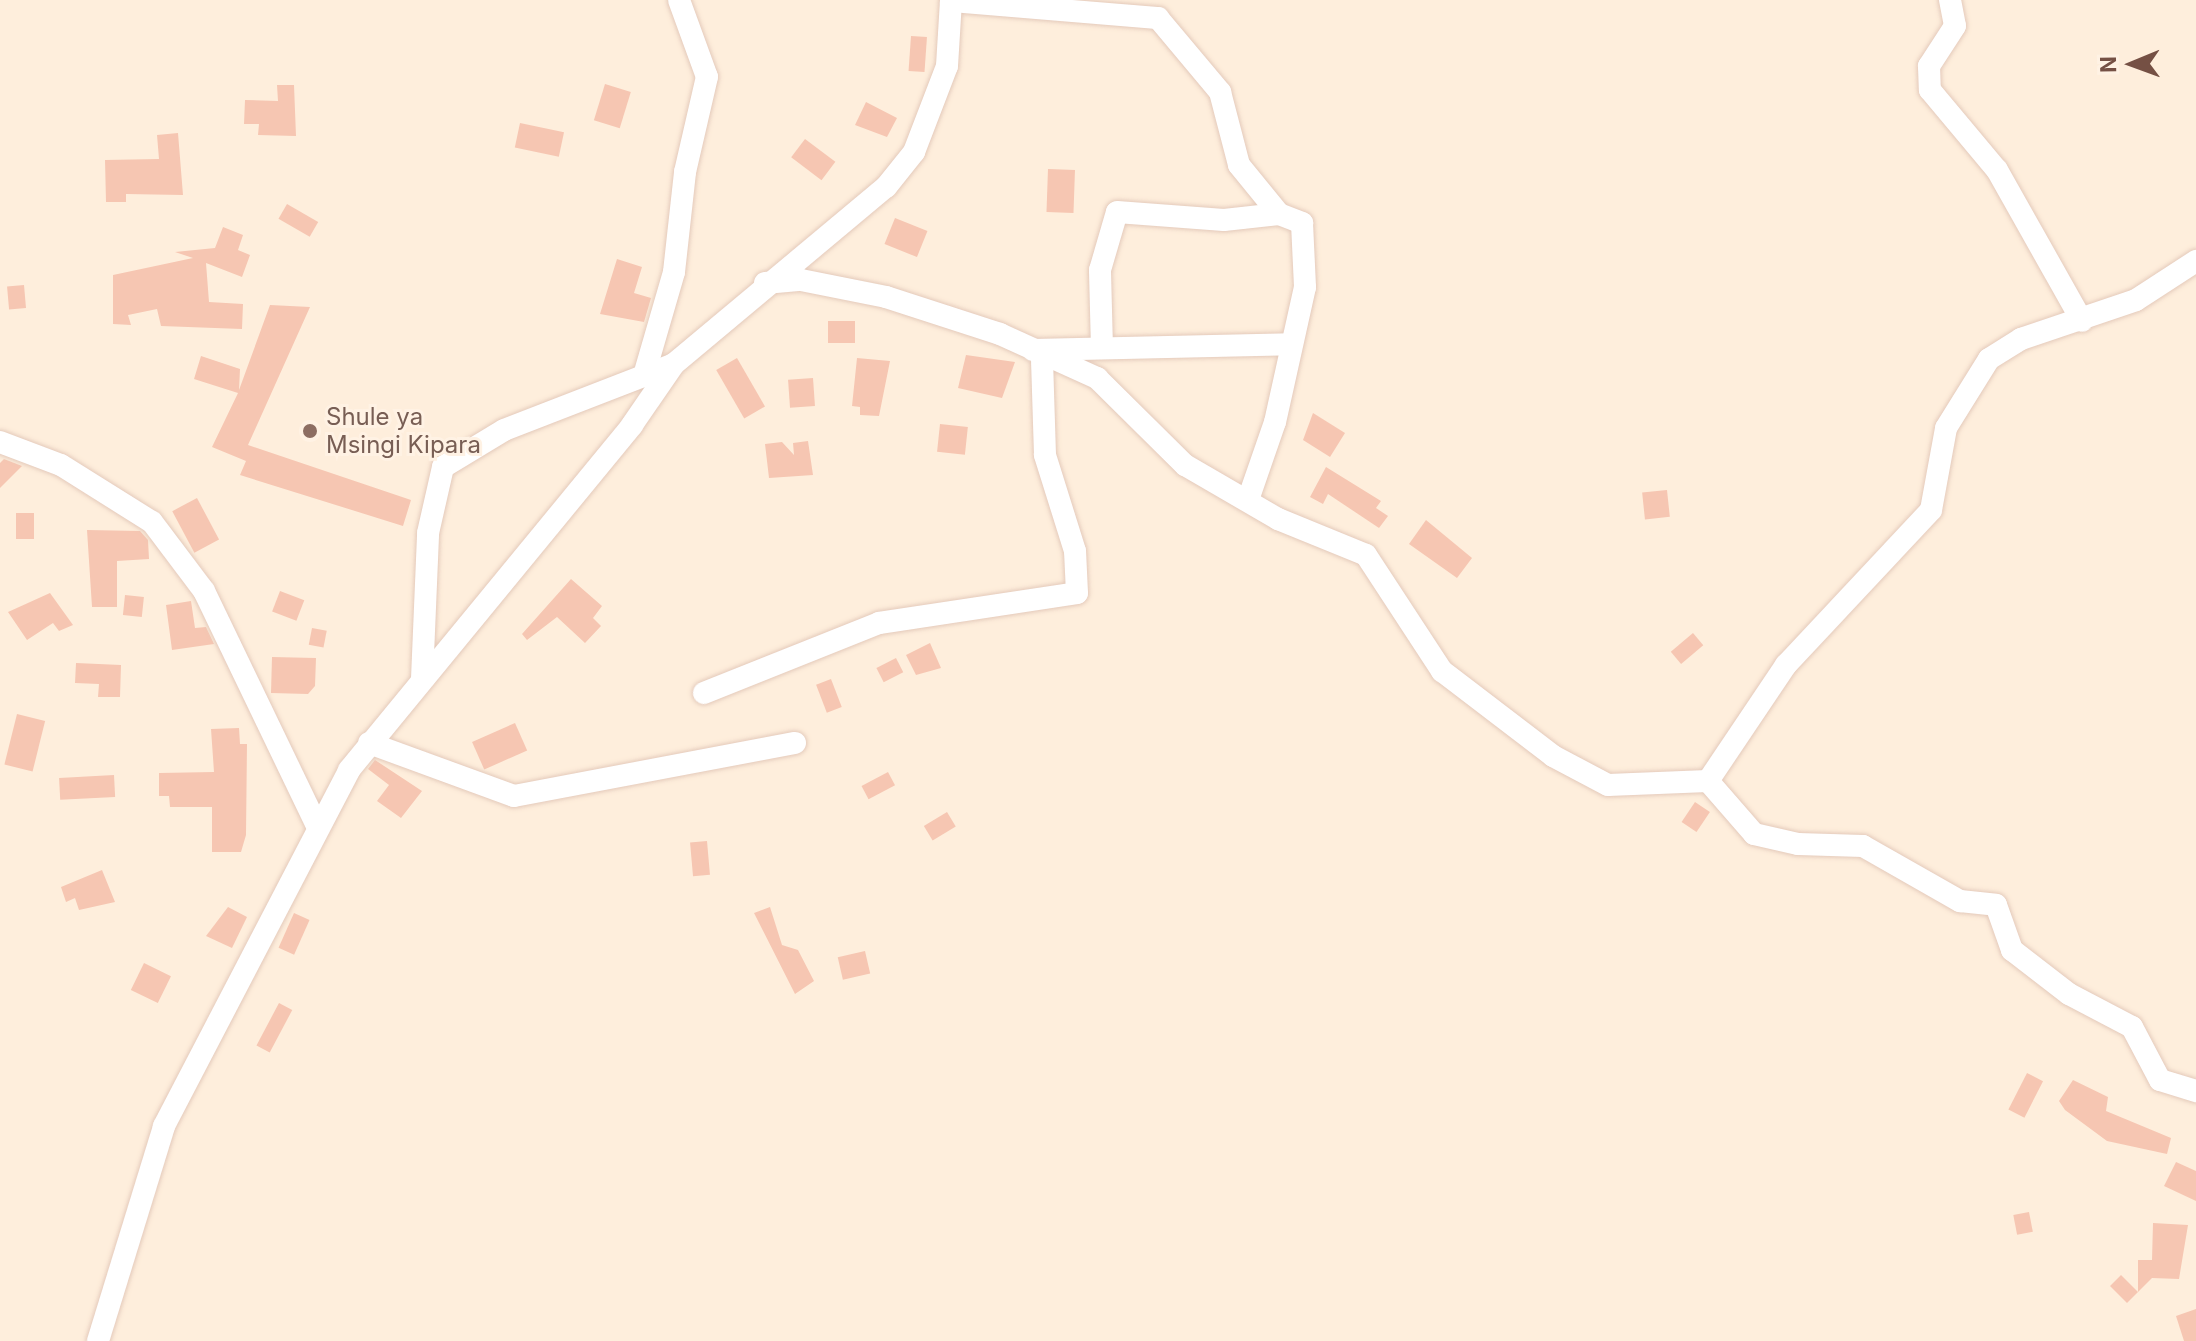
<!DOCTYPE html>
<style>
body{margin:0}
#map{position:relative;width:2196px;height:1341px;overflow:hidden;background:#feeedc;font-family:Inter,sans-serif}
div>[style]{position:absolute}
.building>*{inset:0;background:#f6c6b2;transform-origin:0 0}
.roads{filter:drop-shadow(0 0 2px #e4cabb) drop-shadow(0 0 2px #e4cabb)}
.minor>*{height:22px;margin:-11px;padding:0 11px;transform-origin:11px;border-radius:11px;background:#fff}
.dots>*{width:22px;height:22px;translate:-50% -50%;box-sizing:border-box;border:4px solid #fff2e4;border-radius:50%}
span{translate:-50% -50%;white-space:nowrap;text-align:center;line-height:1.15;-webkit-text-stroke:6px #fff2e4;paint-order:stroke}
.education-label{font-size:24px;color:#785e54}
.left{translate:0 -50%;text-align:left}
.north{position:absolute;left:2092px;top:24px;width:80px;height:80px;-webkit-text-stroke:6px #fff2e4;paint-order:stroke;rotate:269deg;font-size:22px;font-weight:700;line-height:32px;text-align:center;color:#755044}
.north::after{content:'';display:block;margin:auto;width:28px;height:36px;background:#755044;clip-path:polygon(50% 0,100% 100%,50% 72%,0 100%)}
</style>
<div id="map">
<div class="building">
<i style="left:911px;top:36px;width:16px;height:35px;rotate:4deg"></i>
<i style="left:605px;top:84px;width:27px;height:38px;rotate:17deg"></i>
<i style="clip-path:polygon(277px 85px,294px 85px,296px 136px,258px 135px,259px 124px,244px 124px,245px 100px,278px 101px)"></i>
<i style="clip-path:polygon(866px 102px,897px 118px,887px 137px,855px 125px)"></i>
<i style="left:520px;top:123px;width:45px;height:25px;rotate:12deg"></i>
<i style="clip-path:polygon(178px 133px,183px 195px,126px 194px,126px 202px,106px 202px,105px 160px,159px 159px,157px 135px)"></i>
<i style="left:805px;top:139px;width:38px;height:23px;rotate:37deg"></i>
<i style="left:1048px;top:169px;width:27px;height:43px;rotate:2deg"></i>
<i style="left:287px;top:204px;width:36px;height:17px;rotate:30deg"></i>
<i style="left:895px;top:218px;width:35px;height:28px;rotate:22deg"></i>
<i style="clip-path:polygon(223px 227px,243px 235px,238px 250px,250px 255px,242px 277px,206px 263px,209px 302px,243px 304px,242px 329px,161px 326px,157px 309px,128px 315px,131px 325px,113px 324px,113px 275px,193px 258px,175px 252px,215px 248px)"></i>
<i style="clip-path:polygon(617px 259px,642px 267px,634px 293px,651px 298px,644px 322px,600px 314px)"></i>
<i style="left:24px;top:285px;width:23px;height:17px;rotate:85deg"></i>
<i style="clip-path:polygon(270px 305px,310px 307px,248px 445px,411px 500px,403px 526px,240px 475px,246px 461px,212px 447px,238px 393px,194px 379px,201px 356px,240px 369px,239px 390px)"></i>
<i style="left:828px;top:321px;width:27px;height:22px"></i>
<i style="clip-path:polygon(966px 355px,1015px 362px,1002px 398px,958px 388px)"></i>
<i style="left:737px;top:358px;width:56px;height:24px;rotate:60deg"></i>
<i style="clip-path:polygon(857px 358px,890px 361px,879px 416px,860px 415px,860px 407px,852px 406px)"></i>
<i style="left:813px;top:378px;width:28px;height:25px;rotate:86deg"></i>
<i style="clip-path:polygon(1313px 413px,1345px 433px,1330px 457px,1303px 440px)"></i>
<i style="left:940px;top:424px;width:28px;height:28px;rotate:6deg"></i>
<i style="clip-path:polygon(808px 441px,813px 475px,769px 478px,765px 444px,782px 442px,794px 455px,793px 443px)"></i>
<i style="clip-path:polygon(4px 459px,22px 466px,0 488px,0 463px)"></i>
<i style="clip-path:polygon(1326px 467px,1381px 501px,1376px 508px,1388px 516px,1379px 528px,1328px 494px,1323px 504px,1310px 497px)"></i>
<i style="left:1667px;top:490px;width:27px;height:25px;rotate:84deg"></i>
<i style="left:197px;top:498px;width:47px;height:28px;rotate:62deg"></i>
<i style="left:16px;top:513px;width:18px;height:26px"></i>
<i style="clip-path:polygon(1426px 520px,1472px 558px,1457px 578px,1409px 544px)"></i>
<i style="clip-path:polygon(87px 530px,140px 531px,148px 540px,149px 559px,117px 561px,117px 607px,92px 607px)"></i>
<i style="clip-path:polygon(571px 579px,602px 606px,593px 618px,601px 626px,585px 643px,557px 617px,527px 640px,522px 634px)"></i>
<i style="left:280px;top:591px;width:26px;height:22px;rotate:21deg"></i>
<i style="clip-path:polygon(50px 593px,73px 625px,59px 631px,53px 623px,27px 640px,8px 612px)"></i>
<i style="left:125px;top:595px;width:19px;height:20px;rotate:6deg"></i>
<i style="clip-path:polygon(191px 601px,195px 628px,206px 627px,214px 644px,172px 650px,166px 605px)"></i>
<i style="left:312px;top:628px;width:15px;height:17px;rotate:11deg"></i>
<i style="left:1693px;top:633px;width:16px;height:29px;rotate:50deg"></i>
<i style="clip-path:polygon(930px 643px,941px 668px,916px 675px,906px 655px)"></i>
<i style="clip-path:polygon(272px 657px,316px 658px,315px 686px,308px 694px,271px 693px)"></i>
<i style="left:896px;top:658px;width:16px;height:22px;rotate:63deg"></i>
<i style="clip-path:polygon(76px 663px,121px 665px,120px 697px,98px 697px,99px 684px,75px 683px)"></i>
<i style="left:831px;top:679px;width:30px;height:16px;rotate:69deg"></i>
<i style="left:17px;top:714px;width:29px;height:52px;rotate:14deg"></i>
<i style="left:515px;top:723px;width:30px;height:47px;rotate:66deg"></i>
<i style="clip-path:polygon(239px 728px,240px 744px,247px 744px,246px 835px,241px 852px,212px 852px,212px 807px,170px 807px,169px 796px,159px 796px,159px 773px,214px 772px,211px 729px)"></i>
<i style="clip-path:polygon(375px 760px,422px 791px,401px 818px,377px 801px,389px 785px,368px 769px)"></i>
<i style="left:888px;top:772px;width:15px;height:30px;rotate:62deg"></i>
<i style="left:114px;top:775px;width:22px;height:55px;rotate:87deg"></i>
<i style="left:1695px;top:802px;width:18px;height:24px;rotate:34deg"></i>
<i style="left:947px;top:812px;width:17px;height:27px;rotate:59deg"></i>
<i style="left:707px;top:841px;width:34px;height:17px;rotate:85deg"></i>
<i style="clip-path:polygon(102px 870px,115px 902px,79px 910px,75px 898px,66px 902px,61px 887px)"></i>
<i style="clip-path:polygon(228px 907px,247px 917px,232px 948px,206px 936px)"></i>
<i style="clip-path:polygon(770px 907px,782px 945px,798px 950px,814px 981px,795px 994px,754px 913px)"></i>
<i style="left:294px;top:913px;width:17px;height:38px;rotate:24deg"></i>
<i style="left:865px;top:951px;width:23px;height:28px;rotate:77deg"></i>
<i style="left:144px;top:963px;width:30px;height:30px;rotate:26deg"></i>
<i style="left:279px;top:1003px;width:15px;height:48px;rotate:28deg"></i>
<i style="left:2027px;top:1073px;width:18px;height:41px;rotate:27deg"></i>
<i style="clip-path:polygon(2073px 1080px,2108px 1097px,2106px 1111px,2171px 1138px,2167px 1154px,2107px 1141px,2065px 1110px,2059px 1101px)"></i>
<i style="clip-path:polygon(2176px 1162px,2196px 1171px,2196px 1201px,2164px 1186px)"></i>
<i style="left:2029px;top:1212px;width:20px;height:16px;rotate:79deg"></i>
<i style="clip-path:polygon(2153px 1223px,2188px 1225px,2179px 1279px,2152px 1278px,2127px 1303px,2110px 1286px,2121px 1275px,2138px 1292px,2138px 1260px,2152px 1260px)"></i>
<i style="clip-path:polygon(2196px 1309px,2196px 1341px,2184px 1341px,2176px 1316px)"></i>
</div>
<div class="roads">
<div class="minor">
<i style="left:1950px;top:0;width:26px;rotate:79deg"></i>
<i style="left:1955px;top:26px;width:48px;rotate:123deg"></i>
<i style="left:1929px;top:66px;width:24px;rotate:88deg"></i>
<i style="left:1930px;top:90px;width:104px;rotate:50.1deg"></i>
<i style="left:1997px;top:170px;width:173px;rotate:60.6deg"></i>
<i style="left:951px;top:1px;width:208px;rotate:4.7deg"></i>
<i style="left:1158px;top:18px;width:97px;rotate:50deg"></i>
<i style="left:1220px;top:92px;width:75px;rotate:75.4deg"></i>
<i style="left:1239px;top:165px;width:63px;rotate:50.8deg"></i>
<i style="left:765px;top:283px;width:36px;rotate:-5deg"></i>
<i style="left:801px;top:280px;width:87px;rotate:11.3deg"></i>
<i style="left:886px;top:297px;width:120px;rotate:18deg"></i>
<i style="left:1000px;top:334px;width:107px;rotate:24.4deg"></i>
<i style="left:1097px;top:378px;width:124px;rotate:44.7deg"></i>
<i style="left:1185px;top:465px;width:108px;rotate:30.1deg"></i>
<i style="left:1278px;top:519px;width:95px;rotate:22.2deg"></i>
<i style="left:1366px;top:555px;width:139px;rotate:56.8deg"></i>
<i style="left:1442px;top:671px;width:140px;rotate:37.4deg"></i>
<i style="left:1553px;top:756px;width:62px;rotate:27.8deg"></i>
<i style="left:1608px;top:785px;width:100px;rotate:-2.3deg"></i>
<i style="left:1708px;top:781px;width:70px;rotate:49deg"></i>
<i style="left:1754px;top:834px;width:45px;rotate:12.8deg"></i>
<i style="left:1798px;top:844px;width:65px;rotate:1.8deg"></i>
<i style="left:1863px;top:846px;width:112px;rotate:29.6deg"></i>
<i style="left:1960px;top:901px;width:36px;rotate:6deg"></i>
<i style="left:1996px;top:905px;width:48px;rotate:70.4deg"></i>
<i style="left:2012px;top:950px;width:72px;rotate:37.7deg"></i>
<i style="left:2069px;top:994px;width:71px;rotate:27.6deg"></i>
<i style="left:2132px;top:1027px;width:60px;rotate:62.2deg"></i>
<i style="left:2160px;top:1080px;width:38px;rotate:17deg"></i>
<i style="left:1102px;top:348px;width:78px;rotate:-91.5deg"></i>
<i style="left:1100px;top:270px;width:60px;rotate:-73.7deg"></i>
<i style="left:1117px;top:212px;width:107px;rotate:4.3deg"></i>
<i style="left:1224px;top:220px;width:55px;rotate:-6.2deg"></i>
<i style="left:1279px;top:214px;width:25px;rotate:21deg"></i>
<i style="left:1302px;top:223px;width:64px;rotate:87.3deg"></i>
<i style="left:1305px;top:287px;width:138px;rotate:102.5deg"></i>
<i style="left:1275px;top:422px;width:79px;rotate:109.1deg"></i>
<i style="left:1033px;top:350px;width:258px;rotate:-1.3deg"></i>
<i style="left:645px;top:372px;width:104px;rotate:-73.8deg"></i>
<i style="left:674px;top:272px;width:101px;rotate:-83.7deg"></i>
<i style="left:685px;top:172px;width:98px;rotate:-77deg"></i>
<i style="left:707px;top:77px;width:82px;rotate:-110deg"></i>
<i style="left:0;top:442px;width:65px;rotate:20.7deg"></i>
<i style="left:61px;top:465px;width:107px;rotate:32.1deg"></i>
<i style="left:152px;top:522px;width:86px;rotate:53deg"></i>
<i style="left:204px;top:591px;width:263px;rotate:64.3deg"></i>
<i style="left:422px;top:679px;width:146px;rotate:-87.6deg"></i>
<i style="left:428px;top:533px;width:68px;rotate:-77.2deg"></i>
<i style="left:443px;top:467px;width:71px;rotate:-31.2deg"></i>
<i style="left:504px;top:430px;width:182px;rotate:-21.2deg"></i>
<i style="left:704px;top:693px;width:188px;rotate:-21.8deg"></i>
<i style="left:879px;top:623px;width:200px;rotate:-8.6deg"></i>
<i style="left:1077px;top:593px;width:42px;rotate:-92.7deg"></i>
<i style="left:1075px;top:551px;width:101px;rotate:-107.4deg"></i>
<i style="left:1045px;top:455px;width:98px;rotate:-91.8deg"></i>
<i style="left:369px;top:743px;width:154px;rotate:20.1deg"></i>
<i style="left:514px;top:796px;width:286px;rotate:-10.7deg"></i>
<i style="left:1708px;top:781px;width:140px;rotate:-56.1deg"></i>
<i style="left:1786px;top:665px;width:212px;rotate:-46.9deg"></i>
<i style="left:1931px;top:510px;width:83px;rotate:-79.6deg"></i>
<i style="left:1946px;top:428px;width:81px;rotate:-58.1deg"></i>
<i style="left:1989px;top:359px;width:38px;rotate:-32deg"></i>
<i style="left:2021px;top:339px;width:121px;rotate:-18.7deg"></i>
<i style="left:2136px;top:300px;width:72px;rotate:-33deg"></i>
<i style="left:98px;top:1341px;width:225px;rotate:-72.9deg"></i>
<i style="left:164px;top:1126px;width:401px;rotate:-62.5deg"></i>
<i style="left:349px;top:770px;width:446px;rotate:-50.6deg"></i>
<i style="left:632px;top:425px;width:74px;rotate:-55.5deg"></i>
<i style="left:674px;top:364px;width:276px;rotate:-39.9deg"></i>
<i style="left:886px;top:187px;width:45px;rotate:-51.3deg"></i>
<i style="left:914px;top:152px;width:92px;rotate:-69deg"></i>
<i style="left:947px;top:66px;width:66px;rotate:-86.5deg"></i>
</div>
</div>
<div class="dots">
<i style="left:310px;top:431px;background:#8d6e63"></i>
</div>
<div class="education-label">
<span class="left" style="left:326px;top:431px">Shule ya<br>Msingi Kipara</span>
</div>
<div class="north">N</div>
</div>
